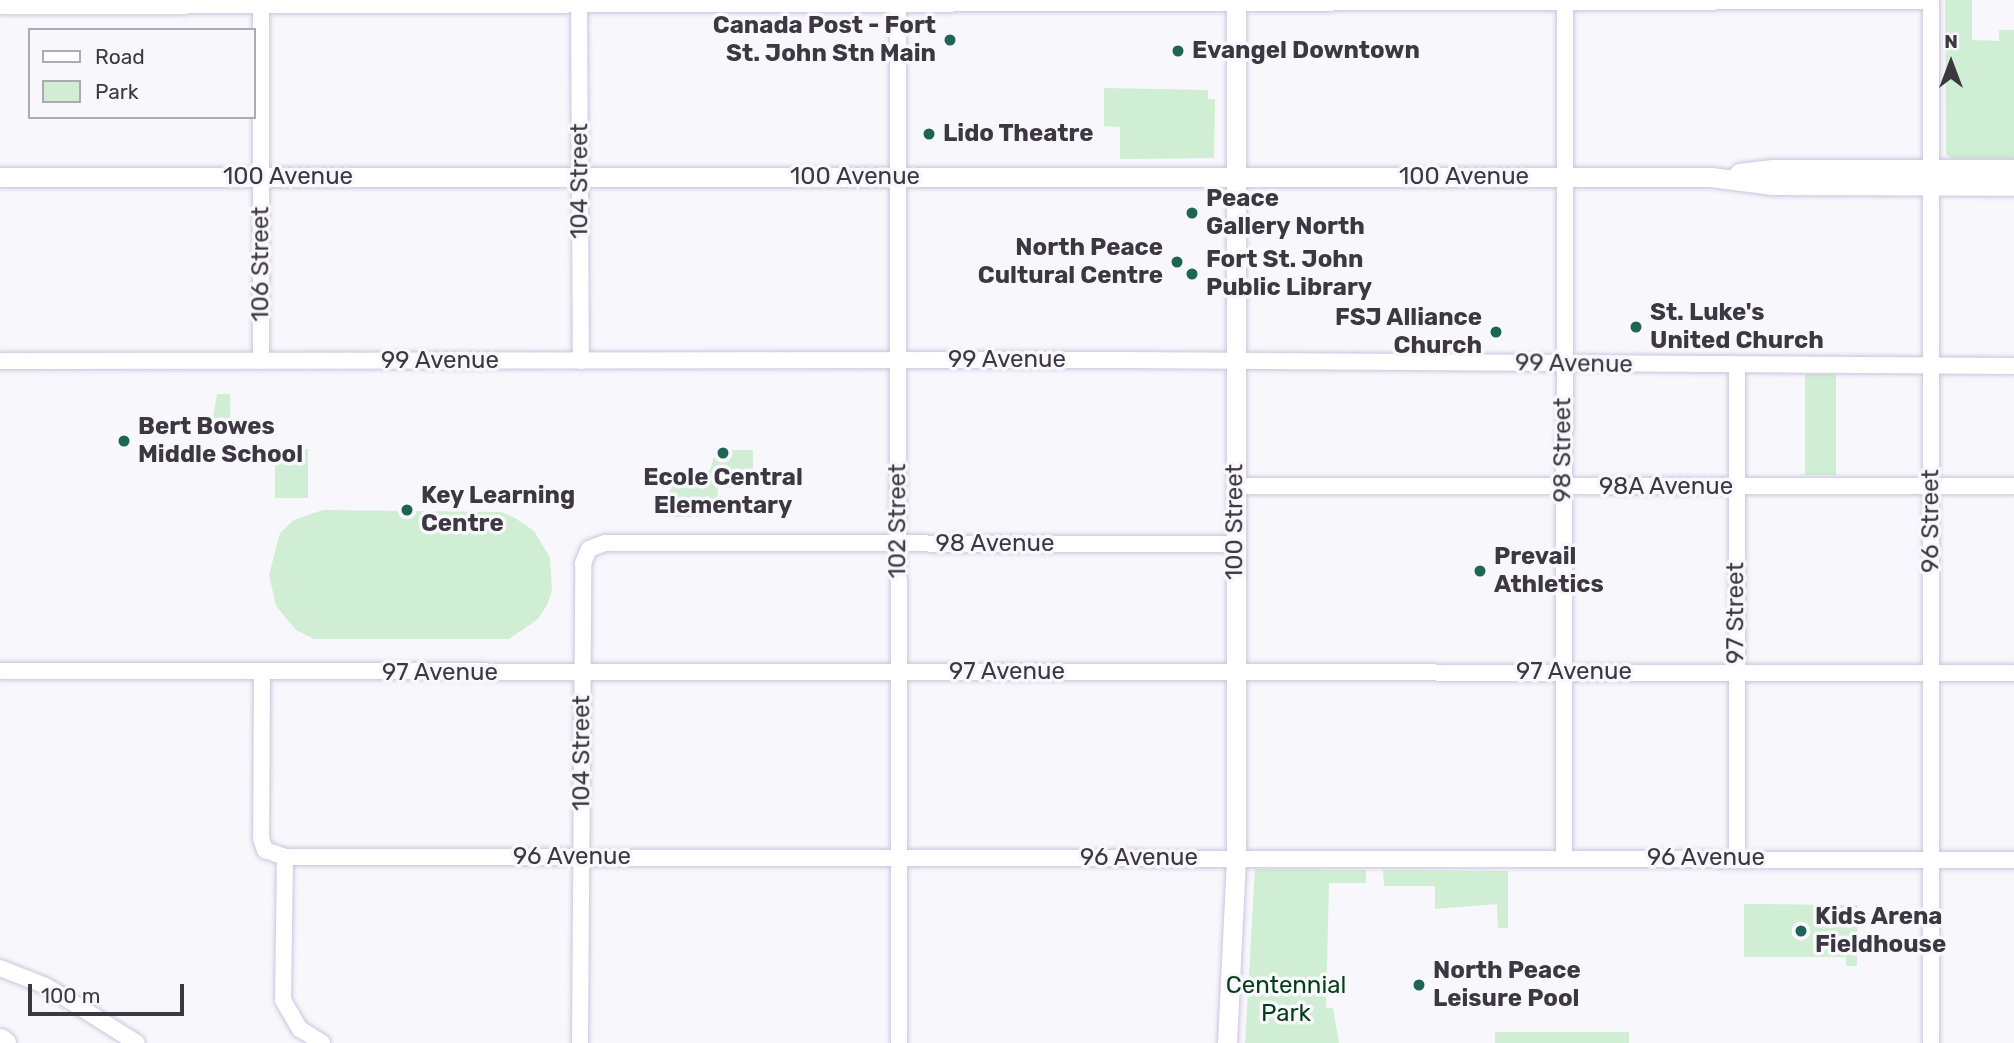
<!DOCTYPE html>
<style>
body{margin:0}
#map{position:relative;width:2014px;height:1043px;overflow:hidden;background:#f8f7fc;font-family:Rubik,sans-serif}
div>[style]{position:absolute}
.green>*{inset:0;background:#cfeed3;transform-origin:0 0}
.roads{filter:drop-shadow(0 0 2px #cbc5dd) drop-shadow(0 0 2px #cbc5dd)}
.minor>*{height:16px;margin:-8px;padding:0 8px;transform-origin:8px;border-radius:8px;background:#fff}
.major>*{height:19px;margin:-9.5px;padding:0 9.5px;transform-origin:9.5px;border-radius:9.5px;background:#fff}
.highway>*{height:23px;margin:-11.5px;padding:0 11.5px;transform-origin:11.5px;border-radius:11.5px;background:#fff}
.dots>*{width:19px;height:19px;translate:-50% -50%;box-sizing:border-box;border:4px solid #f8f7fc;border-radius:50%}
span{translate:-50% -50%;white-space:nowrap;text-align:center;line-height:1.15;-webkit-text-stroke:7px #f8f7fc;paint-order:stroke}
.poi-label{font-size:24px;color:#3b3842;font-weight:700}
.right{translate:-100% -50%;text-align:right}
.left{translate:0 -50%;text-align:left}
.street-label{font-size:24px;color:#3b3842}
.park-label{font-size:24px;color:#053e18}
.legend{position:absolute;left:28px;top:28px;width:228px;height:91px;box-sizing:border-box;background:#f8f7fc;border:2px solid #acabb2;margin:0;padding:9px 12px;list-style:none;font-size:21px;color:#3b3842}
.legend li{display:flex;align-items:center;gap:14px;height:35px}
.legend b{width:35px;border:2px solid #acabb2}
.north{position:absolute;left:1916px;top:28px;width:70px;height:70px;-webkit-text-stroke:5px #f8f7fc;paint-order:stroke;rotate:0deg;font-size:19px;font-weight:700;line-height:28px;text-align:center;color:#3b3842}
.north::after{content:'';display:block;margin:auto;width:24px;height:32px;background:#3b3842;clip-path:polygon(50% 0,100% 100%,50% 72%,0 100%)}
.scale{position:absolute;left:28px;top:984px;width:156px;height:32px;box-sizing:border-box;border:4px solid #3b3842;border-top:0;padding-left:9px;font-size:21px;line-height:24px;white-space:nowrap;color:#3b3842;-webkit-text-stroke:5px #f8f7fc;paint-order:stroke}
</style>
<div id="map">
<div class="green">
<i style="clip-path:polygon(1945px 0,1972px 0,1972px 40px,1999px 41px,1999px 30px,2014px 30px,2014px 159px,1953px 159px,1946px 154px)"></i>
<i style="clip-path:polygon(1104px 88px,1208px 90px,1208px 99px,1215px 99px,1214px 158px,1120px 159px,1120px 127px,1104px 126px)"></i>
<i style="left:1805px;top:374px;width:31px;height:101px"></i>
<i style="clip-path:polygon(217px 394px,230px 394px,231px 434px,210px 434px)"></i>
<i style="left:275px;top:449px;width:33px;height:49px"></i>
<i style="clip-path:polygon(720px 450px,753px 450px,753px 488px,718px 487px,717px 508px,702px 517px,663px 517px,663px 502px,681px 473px,710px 470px,715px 453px)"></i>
<i style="clip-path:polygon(323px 510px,502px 512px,515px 518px,534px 531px,550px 558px,552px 591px,547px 605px,538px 619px,509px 639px,314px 639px,296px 630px,276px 606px,269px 575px,280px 533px,294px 520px)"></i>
<i style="clip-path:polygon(1255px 869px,1366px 870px,1366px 883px,1329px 883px,1326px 1008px,1333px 1008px,1339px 1043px,1245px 1043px)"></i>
<i style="clip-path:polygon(1383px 870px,1508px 871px,1508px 928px,1498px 928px,1497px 904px,1435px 909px,1435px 886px,1384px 886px)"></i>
<i style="clip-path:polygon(1744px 904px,1858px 905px,1857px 966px,1846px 966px,1846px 957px,1744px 957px)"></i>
<i style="left:1495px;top:1032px;width:134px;height:11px"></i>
</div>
<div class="roads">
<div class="minor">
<i style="left:579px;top:0;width:361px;rotate:89.7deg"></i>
<i style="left:898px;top:0;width:1043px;rotate:89.95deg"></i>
<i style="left:0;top:6px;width:1931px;rotate:-0.15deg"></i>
<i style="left:0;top:361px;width:1119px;rotate:-0.05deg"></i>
<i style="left:1119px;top:360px;width:895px;rotate:0.38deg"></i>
<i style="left:261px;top:361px;width:361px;rotate:-90deg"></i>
<i style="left:1737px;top:367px;width:491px;rotate:90deg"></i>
<i style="left:1235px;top:486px;width:779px"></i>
<i style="left:0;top:671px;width:2014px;rotate:0.06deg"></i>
<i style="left:262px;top:672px;width:166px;rotate:90.3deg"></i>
<i style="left:261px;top:838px;width:13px;rotate:72deg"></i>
<i style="left:265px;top:850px;width:21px;rotate:19deg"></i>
<i style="left:285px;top:857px;width:1729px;rotate:0.1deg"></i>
<i style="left:285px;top:857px;width:143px;rotate:90.8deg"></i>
<i style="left:283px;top:1000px;width:34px;rotate:60deg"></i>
<i style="left:300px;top:1029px;width:26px;rotate:32deg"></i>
<i style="left:1564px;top:858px;width:858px;rotate:-89.93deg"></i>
<i style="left:0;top:968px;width:49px;rotate:21.4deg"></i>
<i style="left:46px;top:986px;width:107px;rotate:32.1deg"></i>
<i style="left:580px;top:1043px;width:480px;rotate:-89.6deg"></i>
<i style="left:583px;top:563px;width:15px;rotate:-67deg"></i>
<i style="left:589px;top:549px;width:17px;rotate:-21deg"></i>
<i style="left:605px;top:543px;width:630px;rotate:0.09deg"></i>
<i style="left:1931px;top:1043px;width:1043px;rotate:-90deg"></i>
</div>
<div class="major">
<i style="left:1739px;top:173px;width:34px;rotate:-7deg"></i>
<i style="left:1773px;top:169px;width:241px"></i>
<i style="left:0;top:177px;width:1711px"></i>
<i style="left:1711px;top:177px;width:62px;rotate:7.5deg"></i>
<i style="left:1772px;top:185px;width:242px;rotate:0.2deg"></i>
<i style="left:1227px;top:1043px;width:185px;rotate:-87.2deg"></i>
<i style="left:1236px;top:858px;width:858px;rotate:-90deg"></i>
</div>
<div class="highway">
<i style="left:0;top:1040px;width:5px;rotate:37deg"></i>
</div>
</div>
<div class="dots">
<i style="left:950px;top:40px;background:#1f6557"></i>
<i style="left:1178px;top:51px;background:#1f6557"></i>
<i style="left:929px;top:134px;background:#1f6557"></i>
<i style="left:1192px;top:213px;background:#1f6557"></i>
<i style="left:1177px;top:262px;background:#1f6557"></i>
<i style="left:1192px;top:274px;background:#1f6557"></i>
<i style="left:1636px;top:327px;background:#1f6557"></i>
<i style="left:1496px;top:332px;background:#1f6557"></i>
<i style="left:124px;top:441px;background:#1f6557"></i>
<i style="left:723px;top:453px;background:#1f6557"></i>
<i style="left:407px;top:510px;background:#1f6557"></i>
<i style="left:1480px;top:571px;background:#1f6557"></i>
<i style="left:1801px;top:931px;background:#1f6557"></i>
<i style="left:1419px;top:985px;background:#1f6557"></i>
</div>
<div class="poi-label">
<span class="right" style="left:936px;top:40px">Canada Post - Fort<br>St. John Stn Main</span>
<span class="left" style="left:1192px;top:51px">Evangel Downtown</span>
<span class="left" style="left:943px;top:134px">Lido Theatre</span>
<span class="left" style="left:1206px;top:213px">Peace<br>Gallery North</span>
<span class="right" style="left:1163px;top:262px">North Peace<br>Cultural Centre</span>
<span class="left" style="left:1206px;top:274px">Fort St. John<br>Public Library</span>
<span class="left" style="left:1650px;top:327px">St. Luke's<br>United Church</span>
<span class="right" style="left:1482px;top:332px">FSJ Alliance<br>Church</span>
<span class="left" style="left:138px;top:441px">Bert Bowes<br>Middle School</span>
<span style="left:723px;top:492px">Ecole Central<br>Elementary</span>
<span class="left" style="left:421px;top:510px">Key Learning<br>Centre</span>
<span class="left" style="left:1494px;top:571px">Prevail<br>Athletics</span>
<span class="left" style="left:1815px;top:931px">Kids Arena<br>Fieldhouse</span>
<span class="left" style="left:1433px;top:985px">North Peace<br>Leisure Pool</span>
</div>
<div class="street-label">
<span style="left:288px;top:177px">100 Avenue</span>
<span style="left:855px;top:177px">100 Avenue</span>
<span style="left:1464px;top:177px">100 Avenue</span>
<span style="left:580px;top:181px;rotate:-90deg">104 Street</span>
<span style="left:261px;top:264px;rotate:-90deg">106 Street</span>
<span style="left:1007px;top:360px">99 Avenue</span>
<span style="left:440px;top:361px">99 Avenue</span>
<span style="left:1574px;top:364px;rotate:1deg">99 Avenue</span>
<span style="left:1563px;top:450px;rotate:-90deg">98 Street</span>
<span style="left:1666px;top:487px">98A Avenue</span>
<span style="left:898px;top:521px;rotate:-90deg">102 Street</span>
<span style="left:1931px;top:521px;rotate:-90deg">96 Street</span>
<span style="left:1235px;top:522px;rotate:-90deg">100 Street</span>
<span style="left:995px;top:544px">98 Avenue</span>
<span style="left:1736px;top:613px;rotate:-90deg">97 Street</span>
<span style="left:1007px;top:672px">97 Avenue</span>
<span style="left:1574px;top:672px">97 Avenue</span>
<span style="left:440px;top:673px">97 Avenue</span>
<span style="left:582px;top:753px;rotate:-90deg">104 Street</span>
<span style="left:572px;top:857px">96 Avenue</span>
<span style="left:1139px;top:858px">96 Avenue</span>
<span style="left:1706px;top:858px">96 Avenue</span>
</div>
<div class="park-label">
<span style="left:1286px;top:1000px">Centennial<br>Park</span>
</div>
<ul class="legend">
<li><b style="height:9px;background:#fff"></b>Road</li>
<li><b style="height:19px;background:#cfeed3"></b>Park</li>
</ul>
<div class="north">N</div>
<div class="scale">100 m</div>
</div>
